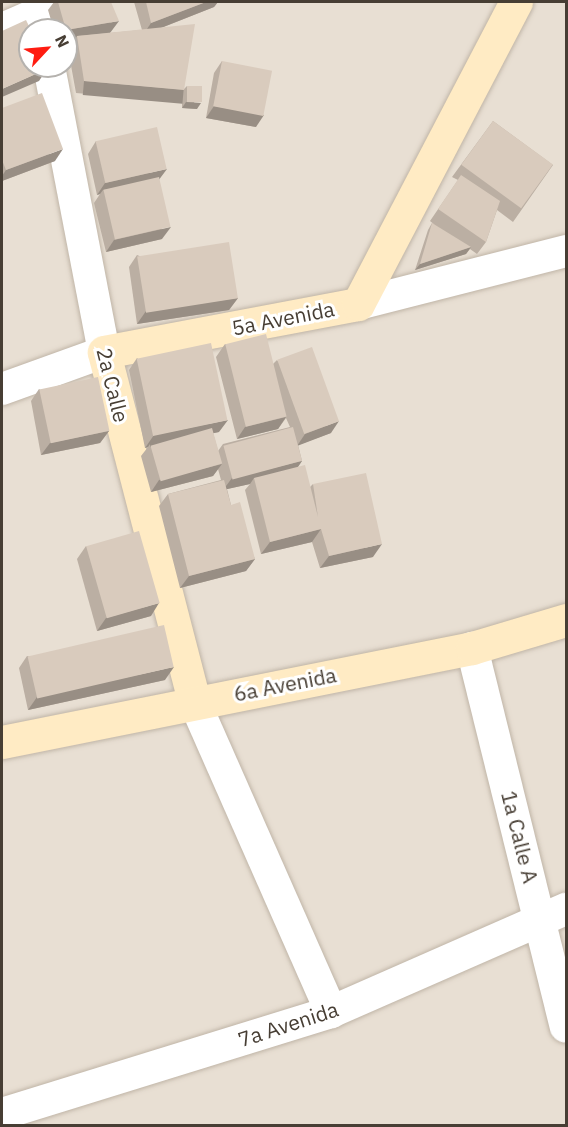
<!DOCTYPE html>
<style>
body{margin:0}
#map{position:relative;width:568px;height:1127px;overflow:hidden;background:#f4eee5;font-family:"IBM Plex Sans",sans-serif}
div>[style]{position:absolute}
.residential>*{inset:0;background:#e8dfd3}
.roads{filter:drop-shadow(0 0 2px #c0b5a7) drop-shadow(0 0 2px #c0b5a7)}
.street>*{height:32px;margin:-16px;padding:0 16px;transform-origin:16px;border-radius:16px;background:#fff}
.secondary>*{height:33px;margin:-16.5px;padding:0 16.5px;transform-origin:16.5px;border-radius:16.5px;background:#ffebc4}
.wall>*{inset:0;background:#bbafa3}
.shaded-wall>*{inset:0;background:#988e84;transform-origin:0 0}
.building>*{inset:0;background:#d9cbbd;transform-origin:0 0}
span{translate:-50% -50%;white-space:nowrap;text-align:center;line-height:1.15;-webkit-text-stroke:6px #fff;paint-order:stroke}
.street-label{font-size:21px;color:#473e34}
.frame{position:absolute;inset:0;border:3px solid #473e34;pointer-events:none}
.north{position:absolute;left:18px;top:18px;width:60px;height:60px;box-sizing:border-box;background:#fff;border:2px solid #b5b2ae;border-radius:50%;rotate:64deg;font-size:16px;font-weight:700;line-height:24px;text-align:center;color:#473e34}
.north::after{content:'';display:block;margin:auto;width:21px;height:27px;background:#ff1c11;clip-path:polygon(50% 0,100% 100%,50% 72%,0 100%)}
</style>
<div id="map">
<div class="residential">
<i style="clip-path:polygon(evenodd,2px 2px,566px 2px,566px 1125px,2px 1125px,2px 2px,30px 30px,66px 30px,66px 66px,30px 66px,30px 30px)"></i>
</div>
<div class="roads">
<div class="street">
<i style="left:2px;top:29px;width:68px;rotate:-23.5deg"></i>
<i style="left:358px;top:304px;width:215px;rotate:-14.3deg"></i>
<i style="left:2px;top:389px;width:109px;rotate:-19.9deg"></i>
<i style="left:104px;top:352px;width:291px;rotate:-100.9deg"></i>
<i style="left:472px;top:648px;width:390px;rotate:76.1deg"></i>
<i style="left:194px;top:701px;width:340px;rotate:66.2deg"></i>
<i style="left:2px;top:1114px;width:344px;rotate:-17.2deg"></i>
<i style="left:331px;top:1012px;width:257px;rotate:-23.7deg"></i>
</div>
<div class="secondary">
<i style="left:194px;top:701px;width:360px;rotate:-104.5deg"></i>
<i style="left:104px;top:352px;width:258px;rotate:-10.7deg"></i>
<i style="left:358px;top:304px;width:341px;rotate:-62.4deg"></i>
<i style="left:2px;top:742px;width:479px;rotate:-11.3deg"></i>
<i style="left:472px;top:648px;width:98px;rotate:-16.6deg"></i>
</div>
</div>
<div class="wall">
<i style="clip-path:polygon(54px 2px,111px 2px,110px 33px,142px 30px,134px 2px,218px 2px,214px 7px,161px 28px,184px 89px,187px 86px,197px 109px,182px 108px,182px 93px,176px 102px,76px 93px,68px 49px,75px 39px,66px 30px,54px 30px,48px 10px)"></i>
<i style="clip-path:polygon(222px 61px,256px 127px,206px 118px,214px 73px)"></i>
<i style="clip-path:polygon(2px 108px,55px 161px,2px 181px)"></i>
<i style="clip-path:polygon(493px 121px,553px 165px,513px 222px,497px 210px,486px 242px,477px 254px,470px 249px,466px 254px,415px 270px,428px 230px,432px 223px,435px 225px,430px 221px,458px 180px,452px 177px)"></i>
<i style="clip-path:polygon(96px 141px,159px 179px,162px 239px,106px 252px,94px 203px,100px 194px,97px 195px,88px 154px)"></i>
<i style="clip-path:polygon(137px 255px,238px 298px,229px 310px,137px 324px,129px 267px)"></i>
<i style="clip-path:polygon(225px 344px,273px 364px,277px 360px,331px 433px,298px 445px,302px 461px,297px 467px,310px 487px,313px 484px,373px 557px,320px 568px,312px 542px,261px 554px,245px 490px,250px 484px,227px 489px,231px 505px,255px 559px,246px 571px,180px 588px,159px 506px,168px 494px,221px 480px,218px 469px,213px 476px,151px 492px,141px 456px,148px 447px,145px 448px,129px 370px,137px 358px,219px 432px,213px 433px,218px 451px,223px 444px,290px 427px,286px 418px,278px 429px,237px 439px,216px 357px)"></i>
<i style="clip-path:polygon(39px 389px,109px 431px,100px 443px,41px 455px,31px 401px)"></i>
<i style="clip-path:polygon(86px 546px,151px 616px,97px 631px,77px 559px)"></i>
<i style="clip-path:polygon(27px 656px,165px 680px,28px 710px,19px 668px)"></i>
</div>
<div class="shaded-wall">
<i style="clip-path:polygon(206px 2px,218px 2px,214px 7px,143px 35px,151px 23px)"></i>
<i style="clip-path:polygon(119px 21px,110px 33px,77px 36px,75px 39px,66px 40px,66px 30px)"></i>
<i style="clip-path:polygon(47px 69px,39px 81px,2px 97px,2px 89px)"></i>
<i style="left:84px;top:81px;width:100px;height:14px;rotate:5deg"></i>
<i style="clip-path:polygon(186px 102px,201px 103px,197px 109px,182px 108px)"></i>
<i style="clip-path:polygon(214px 106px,264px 115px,256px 127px,206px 118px)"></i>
<i style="clip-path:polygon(63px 149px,55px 161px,2px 181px,2px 176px,6px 170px)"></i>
<i style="clip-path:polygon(167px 169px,158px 181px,103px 190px,100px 194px,97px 195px,105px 183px)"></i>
<i style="clip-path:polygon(171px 227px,162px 239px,106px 252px,114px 240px)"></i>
<i style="clip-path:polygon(471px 247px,466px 254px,415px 270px,420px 264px)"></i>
<i style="clip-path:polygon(238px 298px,229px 310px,137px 324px,146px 311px)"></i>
<i style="clip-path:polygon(286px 417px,278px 429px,237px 439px,245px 427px)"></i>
<i style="clip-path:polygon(228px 420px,219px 432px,150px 447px,150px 444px,148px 447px,145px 448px,154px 435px)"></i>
<i style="clip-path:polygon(339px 421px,331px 433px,297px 446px,305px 434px)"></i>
<i style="clip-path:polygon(109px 431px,100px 443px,41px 455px,50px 443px)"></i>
<i style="clip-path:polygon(302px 461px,294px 473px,254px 478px,250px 484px,223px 490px,232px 478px)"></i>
<i style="clip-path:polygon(222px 464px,213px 476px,151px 492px,159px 480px)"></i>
<i style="clip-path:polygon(321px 529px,312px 542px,261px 554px,270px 542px)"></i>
<i style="clip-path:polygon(382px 544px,373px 557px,320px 568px,329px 556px)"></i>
<i style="clip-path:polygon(255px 559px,246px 571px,180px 588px,189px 576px)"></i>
<i style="clip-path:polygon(159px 603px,151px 616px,97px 631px,106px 618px)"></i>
<i style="clip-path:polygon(174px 667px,165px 680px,28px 710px,37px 697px)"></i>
</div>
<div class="building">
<i style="clip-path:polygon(58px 2px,111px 2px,119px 21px,66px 30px)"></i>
<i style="clip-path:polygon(146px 2px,206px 2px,151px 23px)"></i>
<i style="clip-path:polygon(26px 20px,31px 30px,30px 66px,46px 66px,47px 69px,2px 89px,2px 31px)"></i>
<i style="clip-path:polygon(195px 24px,184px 90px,84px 81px,77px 36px)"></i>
<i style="left:222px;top:61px;width:51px;height:46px;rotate:11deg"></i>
<i style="left:187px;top:86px;width:15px;height:16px"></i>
<i style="clip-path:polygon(42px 93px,63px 149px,6px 170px,2px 160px,2px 108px)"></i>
<i style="left:493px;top:121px;width:74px;height:54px;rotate:36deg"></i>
<i style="left:157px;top:127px;width:43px;height:63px;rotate:77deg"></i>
<i style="clip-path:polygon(461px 175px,500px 201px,486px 242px,438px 209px)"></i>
<i style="left:159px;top:177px;width:51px;height:57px;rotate:77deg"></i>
<i style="clip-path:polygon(432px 223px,471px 247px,420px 264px)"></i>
<i style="left:229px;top:242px;width:57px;height:93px;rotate:81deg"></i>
<i style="left:266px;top:334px;width:85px;height:42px;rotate:76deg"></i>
<i style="left:211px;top:343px;width:79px;height:76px;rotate:78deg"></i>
<i style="left:312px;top:347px;width:79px;height:37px;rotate:70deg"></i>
<i style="left:98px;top:377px;width:55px;height:60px;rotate:78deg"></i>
<i style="left:293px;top:427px;width:35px;height:72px;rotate:75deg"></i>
<i style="left:212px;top:428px;width:37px;height:64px;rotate:74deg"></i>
<i style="clip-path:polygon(305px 465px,318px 517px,313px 484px,366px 473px,382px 544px,329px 556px,321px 529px,270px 542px,254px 478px)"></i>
<i style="clip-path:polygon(224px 480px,231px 505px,240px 502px,255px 559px,189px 576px,168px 494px)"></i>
<i style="left:139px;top:531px;width:75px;height:55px;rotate:74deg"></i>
<i style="left:164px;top:625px;width:43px;height:140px;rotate:77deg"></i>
</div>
<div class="street-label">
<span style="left:283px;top:318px;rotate:-11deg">5a Avenida</span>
<span style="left:113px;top:385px;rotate:76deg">2a Calle</span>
<span style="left:285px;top:684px;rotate:-11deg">6a Avenida</span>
<span style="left:520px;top:837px;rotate:76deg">1a Calle A</span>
<span style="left:288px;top:1024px;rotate:-18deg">7a Avenida</span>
</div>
<div class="frame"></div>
<div class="north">N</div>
</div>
